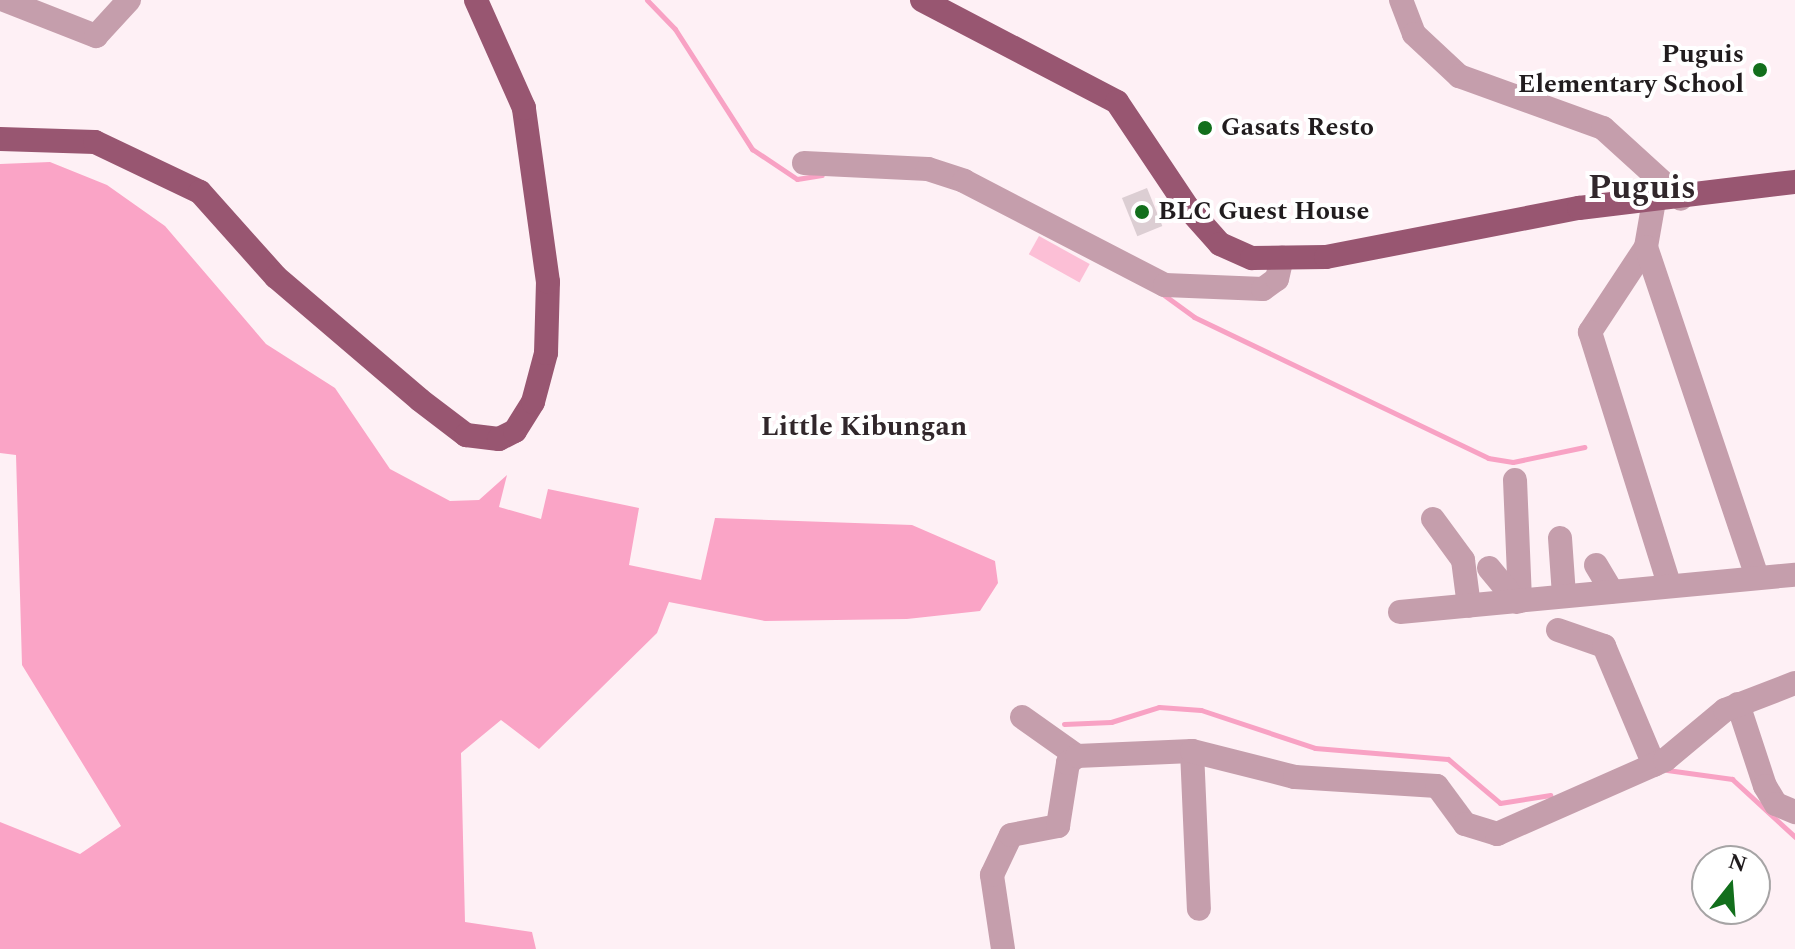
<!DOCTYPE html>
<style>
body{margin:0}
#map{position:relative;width:1795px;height:949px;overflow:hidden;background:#fef0f5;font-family:Spectral,serif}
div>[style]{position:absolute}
.green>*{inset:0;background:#fcbfd6;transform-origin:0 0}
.forest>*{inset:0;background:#faa4c6}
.stream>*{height:5px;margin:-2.5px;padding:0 2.5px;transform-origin:2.5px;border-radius:2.5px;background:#f8a2c4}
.building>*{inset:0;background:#dcced3;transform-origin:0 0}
.minor>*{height:24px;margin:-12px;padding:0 12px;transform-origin:12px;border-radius:12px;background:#c59eac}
.major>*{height:24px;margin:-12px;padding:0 12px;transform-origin:12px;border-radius:12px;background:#985671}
.dots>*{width:22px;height:22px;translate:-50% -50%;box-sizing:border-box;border:4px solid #fff;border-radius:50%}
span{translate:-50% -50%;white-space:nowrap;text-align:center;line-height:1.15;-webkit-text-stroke:8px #fff;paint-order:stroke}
.poi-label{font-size:26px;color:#211c1e;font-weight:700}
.right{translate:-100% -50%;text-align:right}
.left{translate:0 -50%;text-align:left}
.neighbourhood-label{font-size:28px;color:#31272b;font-weight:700}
.district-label{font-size:34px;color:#31272b;font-weight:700}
.north{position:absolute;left:1691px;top:845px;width:80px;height:80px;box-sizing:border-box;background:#fff;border:2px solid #a6a4a5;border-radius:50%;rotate:17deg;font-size:22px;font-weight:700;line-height:32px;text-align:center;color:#211c1e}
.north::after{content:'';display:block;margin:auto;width:28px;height:36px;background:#126f1c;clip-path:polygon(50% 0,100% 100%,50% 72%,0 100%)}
</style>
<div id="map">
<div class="green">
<i style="left:1039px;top:236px;width:58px;height:21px;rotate:29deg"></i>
</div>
<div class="forest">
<i style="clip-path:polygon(50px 162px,107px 185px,165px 226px,266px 344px,335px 388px,390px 469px,450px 501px,479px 500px,507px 475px,499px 507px,541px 519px,548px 489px,639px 508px,629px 565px,701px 580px,715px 518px,912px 525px,995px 561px,998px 583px,980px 611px,907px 619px,765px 621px,669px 602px,657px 633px,539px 749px,501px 720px,461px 753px,465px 922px,532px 932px,536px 949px,0 949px,0 822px,80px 854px,121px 826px,22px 665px,16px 455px,0 453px,0 164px)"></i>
</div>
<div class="stream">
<i style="left:647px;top:0;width:40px;rotate:46deg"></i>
<i style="left:675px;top:29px;width:143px;rotate:57.3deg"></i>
<i style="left:752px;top:149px;width:54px;rotate:33.7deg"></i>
<i style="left:797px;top:179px;width:25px;rotate:-9deg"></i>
<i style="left:1164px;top:295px;width:37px;rotate:36deg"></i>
<i style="left:1194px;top:317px;width:326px;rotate:25.6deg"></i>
<i style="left:1488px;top:458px;width:25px;rotate:9deg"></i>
<i style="left:1513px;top:462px;width:73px;rotate:-11.9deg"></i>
<i style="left:1064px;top:724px;width:47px;rotate:-2.4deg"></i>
<i style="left:1111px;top:722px;width:50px;rotate:-17.4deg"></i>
<i style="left:1159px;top:707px;width:42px;rotate:4.1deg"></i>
<i style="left:1201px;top:710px;width:120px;rotate:18.4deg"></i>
<i style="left:1315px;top:748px;width:133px;rotate:4.7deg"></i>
<i style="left:1448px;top:759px;width:68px;rotate:40.2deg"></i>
<i style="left:1500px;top:803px;width:51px;rotate:-9.1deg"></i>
<i style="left:1667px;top:770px;width:66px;rotate:7.9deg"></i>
<i style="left:1732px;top:779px;width:86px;rotate:42.6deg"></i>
</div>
<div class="building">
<i style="left:1147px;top:188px;width:41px;height:27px;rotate:68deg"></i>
</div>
<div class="minor">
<i style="left:4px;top:0;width:99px;rotate:21.4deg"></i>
<i style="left:96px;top:36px;width:49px;rotate:-47.5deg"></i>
<i style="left:1401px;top:0;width:36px;rotate:69deg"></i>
<i style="left:1414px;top:34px;width:62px;rotate:43deg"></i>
<i style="left:1459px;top:76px;width:153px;rotate:19.9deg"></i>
<i style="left:1603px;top:128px;width:105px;rotate:42.3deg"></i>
<i style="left:804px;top:163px;width:124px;rotate:2.8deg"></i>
<i style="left:928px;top:169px;width:38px;rotate:18deg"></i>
<i style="left:964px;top:181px;width:226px;rotate:27.4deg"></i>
<i style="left:1165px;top:285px;width:98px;rotate:2.3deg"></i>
<i style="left:1263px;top:289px;width:17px;rotate:-36deg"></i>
<i style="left:1277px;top:279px;width:22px;rotate:-77deg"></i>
<i style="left:1654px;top:201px;width:47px;rotate:99.9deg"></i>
<i style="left:1646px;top:247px;width:102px;rotate:123.4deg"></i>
<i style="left:1590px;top:332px;width:264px;rotate:72.6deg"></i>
<i style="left:1646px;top:247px;width:344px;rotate:71.4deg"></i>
<i style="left:1515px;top:480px;width:121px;rotate:87.6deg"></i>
<i style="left:1433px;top:519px;width:51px;rotate:53.8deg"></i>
<i style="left:1463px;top:560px;width:46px;rotate:82.6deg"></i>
<i style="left:1560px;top:538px;width:57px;rotate:86deg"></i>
<i style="left:1596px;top:565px;width:31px;rotate:59deg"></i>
<i style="left:1489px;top:568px;width:44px;rotate:50.5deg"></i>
<i style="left:1400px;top:612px;width:397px;rotate:-5.4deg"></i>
<i style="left:1558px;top:630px;width:49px;rotate:19.2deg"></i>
<i style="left:1604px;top:646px;width:129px;rotate:67.2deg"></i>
<i style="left:1738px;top:704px;width:86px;rotate:71.8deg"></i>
<i style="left:1765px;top:786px;width:21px;rotate:59deg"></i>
<i style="left:1776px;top:804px;width:21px;rotate:23deg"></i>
<i style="left:1022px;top:717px;width:67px;rotate:35.3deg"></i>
<i style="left:1192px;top:751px;width:158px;rotate:87.5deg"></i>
<i style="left:1003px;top:949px;width:75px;rotate:-98.5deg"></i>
<i style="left:992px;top:875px;width:44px;rotate:-64.6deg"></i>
<i style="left:1011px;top:835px;width:48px;rotate:-10.8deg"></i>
<i style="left:1058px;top:826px;width:64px;rotate:-81deg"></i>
<i style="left:1068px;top:763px;width:11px;rotate:-38deg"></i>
<i style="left:1077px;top:756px;width:115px;rotate:-2.5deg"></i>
<i style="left:1192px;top:751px;width:106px;rotate:14.2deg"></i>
<i style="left:1295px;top:777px;width:142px;rotate:3.6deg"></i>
<i style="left:1437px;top:786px;width:47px;rotate:53.6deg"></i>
<i style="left:1465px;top:824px;width:34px;rotate:17deg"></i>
<i style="left:1497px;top:834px;width:184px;rotate:-23.8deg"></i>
<i style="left:1665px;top:760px;width:78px;rotate:-39.8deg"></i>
<i style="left:1725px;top:710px;width:75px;rotate:-21.1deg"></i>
</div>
<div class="major">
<i style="left:922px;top:0;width:220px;rotate:27.6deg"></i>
<i style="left:1117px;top:102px;width:128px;rotate:56.2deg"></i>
<i style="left:1188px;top:208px;width:48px;rotate:48.4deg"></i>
<i style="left:1220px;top:244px;width:35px;rotate:24deg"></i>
<i style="left:1252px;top:258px;width:74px;rotate:-0.8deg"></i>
<i style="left:1326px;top:257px;width:258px;rotate:-11deg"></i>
<i style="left:1579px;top:208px;width:218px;rotate:-6.9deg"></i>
<i style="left:0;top:139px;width:95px;rotate:1.8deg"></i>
<i style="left:95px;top:142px;width:116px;rotate:25.5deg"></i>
<i style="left:200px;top:192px;width:114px;rotate:48.2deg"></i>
<i style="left:276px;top:277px;width:189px;rotate:40.5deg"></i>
<i style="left:420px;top:400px;width:58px;rotate:37.3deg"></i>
<i style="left:466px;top:435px;width:33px;rotate:7deg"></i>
<i style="left:499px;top:439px;width:18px;rotate:-27deg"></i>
<i style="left:515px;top:431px;width:34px;rotate:-58deg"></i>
<i style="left:533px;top:402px;width:51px;rotate:-75.1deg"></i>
<i style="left:546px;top:353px;width:71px;rotate:-88.4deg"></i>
<i style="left:548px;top:282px;width:176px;rotate:-97.9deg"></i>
<i style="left:524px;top:108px;width:118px;rotate:-114deg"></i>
</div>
<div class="dots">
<i style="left:1760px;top:70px;background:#126f1c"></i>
<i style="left:1205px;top:128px;background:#126f1c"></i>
<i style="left:1142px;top:212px;background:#126f1c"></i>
</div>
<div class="poi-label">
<span class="right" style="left:1744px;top:70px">Puguis<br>Elementary School</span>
<span class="left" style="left:1221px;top:128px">Gasats Resto</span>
<span class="left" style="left:1158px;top:212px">BLC Guest House</span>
</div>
<div class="neighbourhood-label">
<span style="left:864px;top:427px">Little Kibungan</span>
</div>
<div class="district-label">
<span style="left:1642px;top:189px">Puguis</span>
</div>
<div class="north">N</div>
</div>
